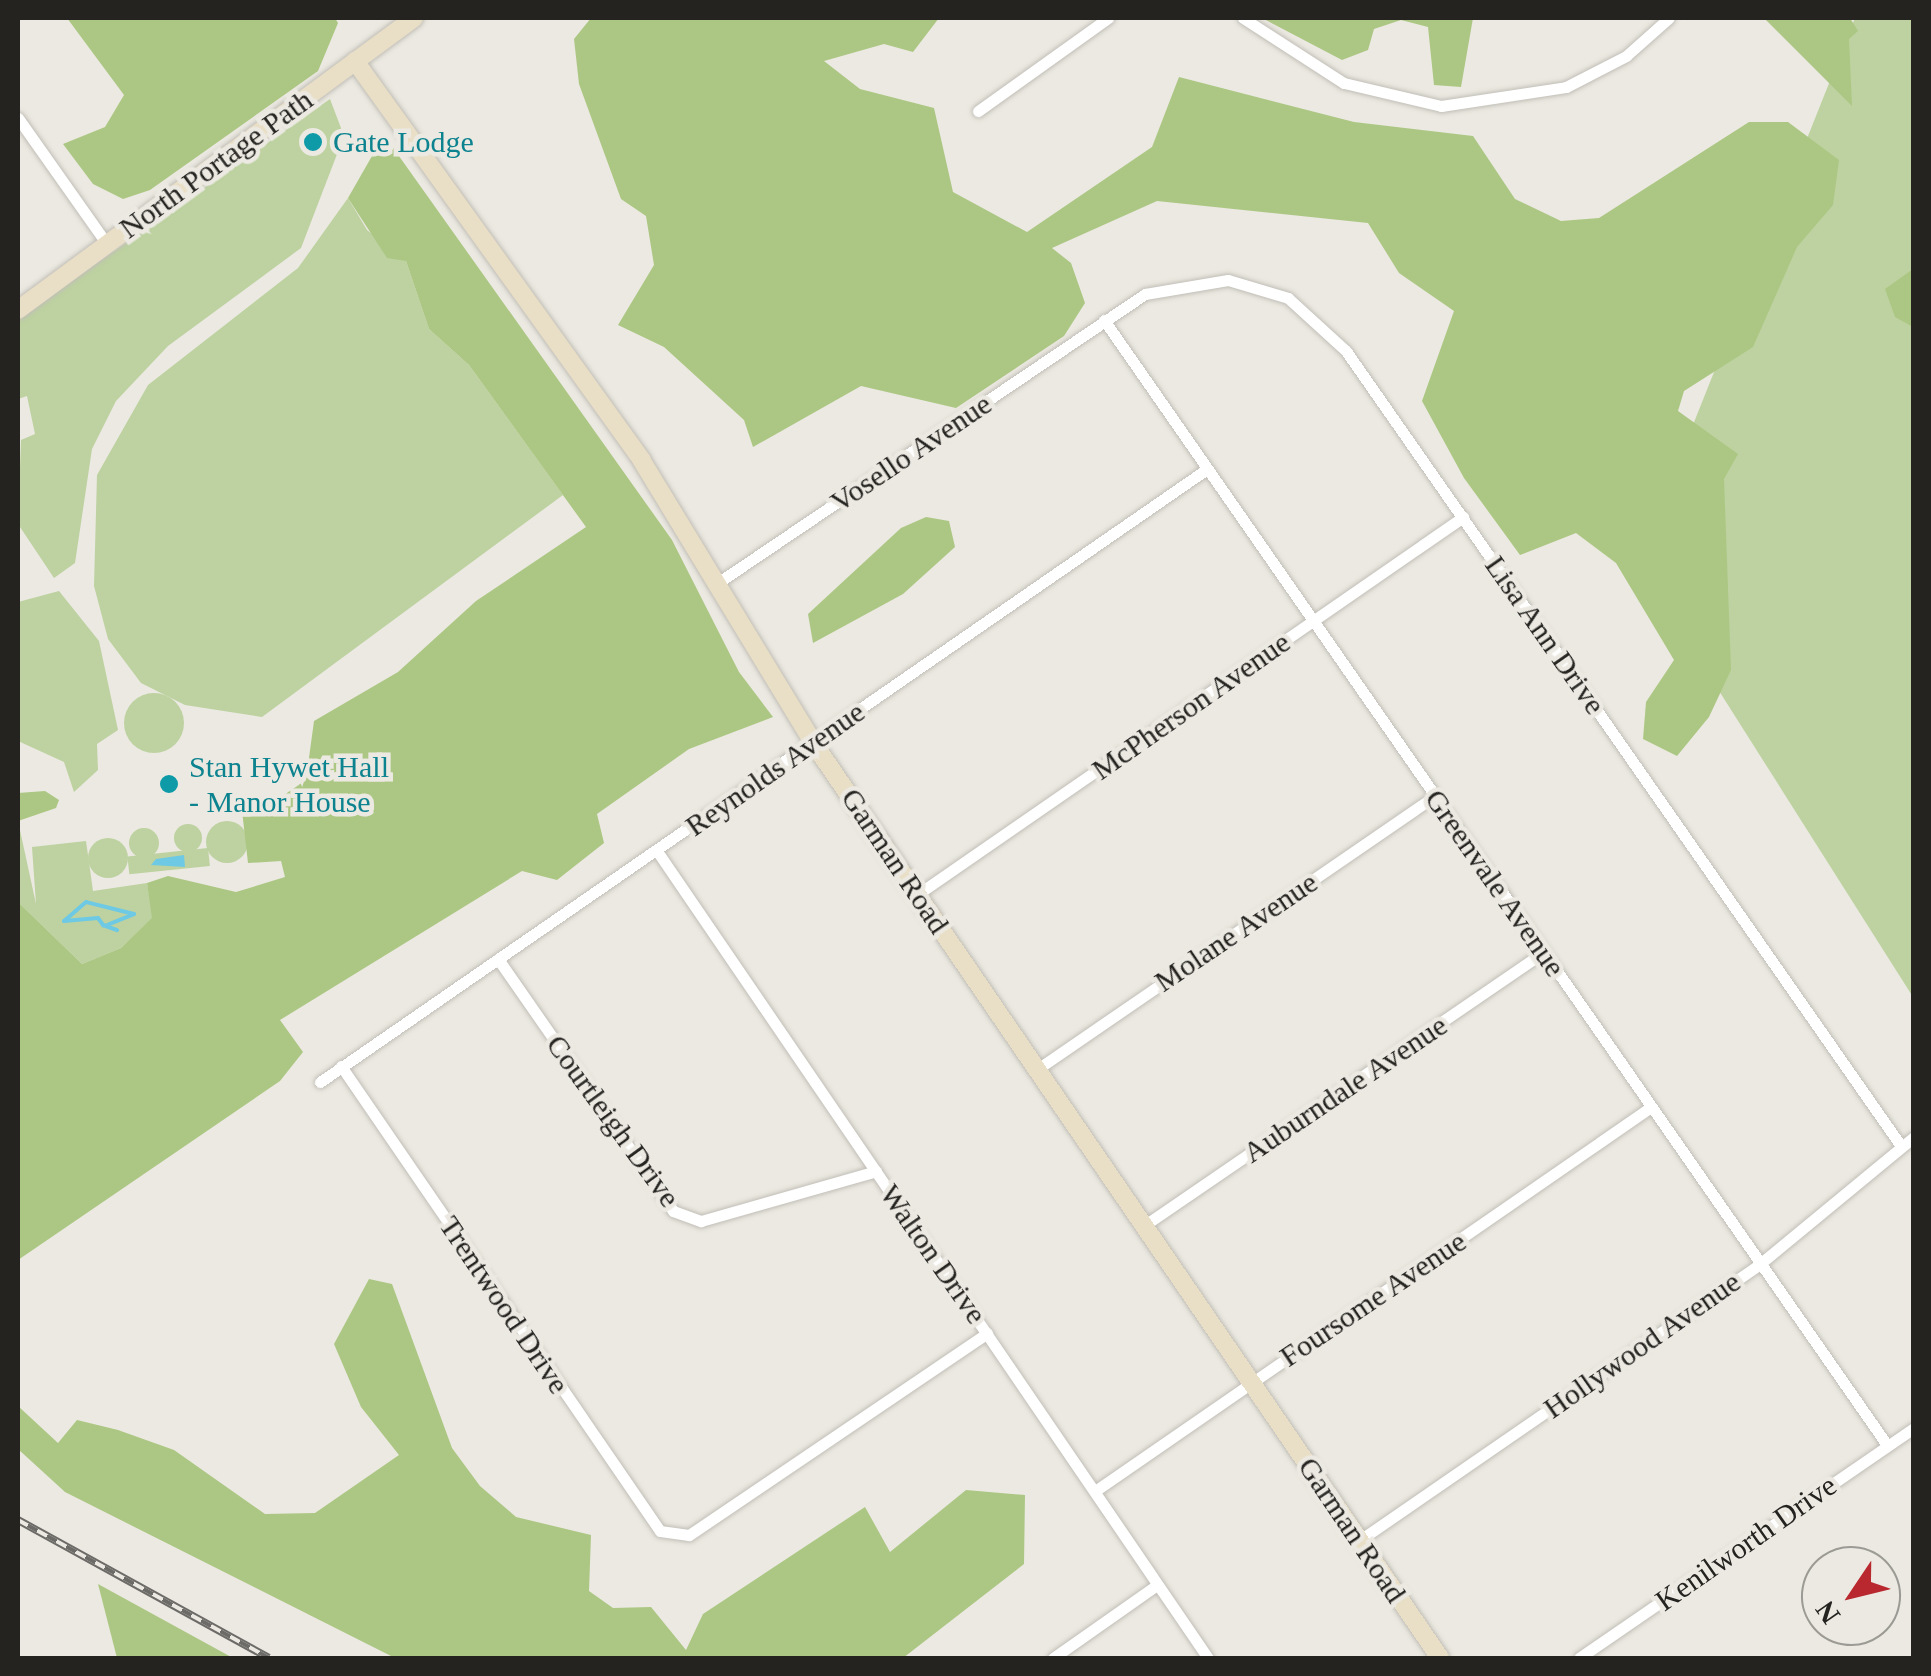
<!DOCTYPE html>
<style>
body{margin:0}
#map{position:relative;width:1931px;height:1676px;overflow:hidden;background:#ebe9e1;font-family:Georgia,serif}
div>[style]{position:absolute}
.green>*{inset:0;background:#bdd2a0;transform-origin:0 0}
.round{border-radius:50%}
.forest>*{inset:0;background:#acc783}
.water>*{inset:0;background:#6ec9e4}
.stream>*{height:4px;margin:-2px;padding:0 2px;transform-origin:2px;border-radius:2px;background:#6ec9e4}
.roads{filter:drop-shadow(0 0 2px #c1beb7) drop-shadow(0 0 2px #c1beb7)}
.street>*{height:11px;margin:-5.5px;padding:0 5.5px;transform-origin:5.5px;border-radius:5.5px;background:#fff}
.secondary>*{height:18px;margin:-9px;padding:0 9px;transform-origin:9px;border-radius:9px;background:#e9dec6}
.rail>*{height:8px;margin-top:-4px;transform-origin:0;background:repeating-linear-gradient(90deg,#ebe9e1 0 11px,#6d6b67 0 22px);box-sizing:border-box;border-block:2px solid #6d6b67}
.dots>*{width:28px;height:28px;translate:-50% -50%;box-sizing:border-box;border:5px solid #ebe9e1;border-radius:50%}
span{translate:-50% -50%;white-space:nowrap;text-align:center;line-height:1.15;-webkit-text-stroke:9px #ebe9e1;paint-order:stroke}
.culture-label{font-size:30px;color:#0d838f}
.left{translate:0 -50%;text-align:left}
.street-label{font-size:30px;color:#242320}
.frame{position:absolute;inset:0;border:20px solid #242320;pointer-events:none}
.north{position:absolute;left:1801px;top:1546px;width:100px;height:100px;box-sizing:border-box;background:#ebe9e1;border:2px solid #9b9a94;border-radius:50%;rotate:235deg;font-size:28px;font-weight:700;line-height:40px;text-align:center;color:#242320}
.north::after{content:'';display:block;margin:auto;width:35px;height:45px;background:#b8282e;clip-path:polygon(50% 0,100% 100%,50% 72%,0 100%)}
</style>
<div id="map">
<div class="green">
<i style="clip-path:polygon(1855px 18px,1913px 18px,1913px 997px,1638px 563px)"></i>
<i style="clip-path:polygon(330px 99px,344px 136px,301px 248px,168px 346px,116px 401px,92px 449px,75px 563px,54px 578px,18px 524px,21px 440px,35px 434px,27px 396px,18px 399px,18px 319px)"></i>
<i style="clip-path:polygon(348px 198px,367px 230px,406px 261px,429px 329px,469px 365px,563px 495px,262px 717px,185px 705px,141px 683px,108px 639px,94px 586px,97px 475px,148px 385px,298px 268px)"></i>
<i style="clip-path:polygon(59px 591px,99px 641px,118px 730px,97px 744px,98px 770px,74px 792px,64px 762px,18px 741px,18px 602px)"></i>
<i class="round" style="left:124px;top:693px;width:60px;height:60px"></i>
<i style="clip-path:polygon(18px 821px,36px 904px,32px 847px,86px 841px,93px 891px,147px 883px,153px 918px,121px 948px,82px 964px,18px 902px)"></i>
<i class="round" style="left:206px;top:821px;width:42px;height:42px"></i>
<i class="round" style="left:174px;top:824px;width:28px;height:28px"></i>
<i class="round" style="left:129px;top:828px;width:30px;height:30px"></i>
<i class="round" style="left:88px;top:838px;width:40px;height:40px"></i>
<i style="left:208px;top:848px;width:18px;height:81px;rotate:84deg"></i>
</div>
<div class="forest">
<i style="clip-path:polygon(67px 18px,335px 18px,338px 23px,318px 71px,150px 190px,123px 199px,93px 184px,63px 144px,105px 127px,124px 95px)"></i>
<i style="clip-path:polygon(591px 18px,939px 18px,913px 52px,884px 44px,824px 61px,860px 89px,934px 108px,953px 192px,1027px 232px,1152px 147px,1179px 77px,1354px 122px,1473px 136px,1515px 199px,1561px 221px,1599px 218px,1749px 122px,1788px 122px,1839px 160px,1833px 205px,1797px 247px,1753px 347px,1684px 391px,1678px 411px,1738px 454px,1724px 479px,1731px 670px,1709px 717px,1677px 756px,1643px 739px,1646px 702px,1674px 660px,1616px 563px,1576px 533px,1520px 555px,1464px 478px,1422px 401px,1454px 311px,1399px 273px,1368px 223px,1157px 201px,1052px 248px,1071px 263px,1085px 303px,1064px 336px,956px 408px,861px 386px,753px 447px,744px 420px,664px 347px,618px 325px,654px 265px,646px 216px,621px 199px,579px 84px,574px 39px)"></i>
<i style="clip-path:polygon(1262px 18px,1473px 18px,1461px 87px,1434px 85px,1428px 27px,1401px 20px,1374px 29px,1368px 50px,1342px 60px)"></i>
<i style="clip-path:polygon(1850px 18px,1858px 31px,1849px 39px,1852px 106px,1765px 19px)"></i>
<i style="clip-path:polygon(384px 135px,672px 540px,739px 672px,773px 717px,689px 749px,597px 814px,604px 843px,557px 880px,522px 871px,280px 1020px,303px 1052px,280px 1081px,18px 1260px,18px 902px,82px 964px,121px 948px,152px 918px,147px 883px,168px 876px,236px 892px,285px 877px,281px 861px,248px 863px,241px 802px,284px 795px,306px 780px,314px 721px,398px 672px,476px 601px,586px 527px,469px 365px,429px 329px,406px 261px,387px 258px,348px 198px)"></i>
<i style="clip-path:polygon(1913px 269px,1913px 327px,1895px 317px,1885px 289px)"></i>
<i style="clip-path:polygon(926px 517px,949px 521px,955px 547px,903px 594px,813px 643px,808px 614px,901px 528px)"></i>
<i style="clip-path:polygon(45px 791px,59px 800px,56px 808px,18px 821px,18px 793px)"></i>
<i style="clip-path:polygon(369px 1279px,392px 1284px,452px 1448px,480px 1486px,516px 1517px,591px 1535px,589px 1591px,613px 1608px,651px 1607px,686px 1650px,703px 1614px,865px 1507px,890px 1552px,966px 1490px,1025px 1495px,1024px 1564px,903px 1658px,395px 1658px,65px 1492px,18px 1449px,18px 1406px,58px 1443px,77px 1420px,118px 1430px,174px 1450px,265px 1514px,315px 1513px,399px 1455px,361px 1407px,334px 1344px)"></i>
<i style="clip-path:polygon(98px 1584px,233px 1658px,117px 1658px)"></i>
</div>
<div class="water">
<i style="clip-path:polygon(184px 855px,185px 867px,151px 865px,156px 859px)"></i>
</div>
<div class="stream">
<i style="left:107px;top:925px;width:29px;rotate:-22deg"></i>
<i style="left:134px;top:914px;width:49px;rotate:-166deg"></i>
<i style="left:86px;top:902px;width:29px;rotate:139deg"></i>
<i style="left:64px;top:921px;width:34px;rotate:-5deg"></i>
<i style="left:98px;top:918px;width:9px;rotate:54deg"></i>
<i style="left:103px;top:925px;width:15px;rotate:20deg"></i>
</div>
<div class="roads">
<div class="street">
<i style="left:1243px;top:18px;width:120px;rotate:32.8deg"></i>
<i style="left:1344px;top:83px;width:100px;rotate:13.3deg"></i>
<i style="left:1441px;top:106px;width:126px;rotate:-8.6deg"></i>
<i style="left:1566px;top:87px;width:68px;rotate:-27.3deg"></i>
<i style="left:1626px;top:56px;width:57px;rotate:-41.5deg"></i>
<i style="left:978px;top:111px;width:160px;rotate:-35.6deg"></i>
<i style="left:18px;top:118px;width:154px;rotate:54.8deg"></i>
<i style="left:1104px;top:320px;width:1371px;rotate:55.16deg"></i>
<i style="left:716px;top:584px;width:518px;rotate:-34.06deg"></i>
<i style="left:1145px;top:294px;width:84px;rotate:-9.6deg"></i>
<i style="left:1228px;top:280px;width:63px;rotate:16.7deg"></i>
<i style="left:1288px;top:298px;width:79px;rotate:42.4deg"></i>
<i style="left:1346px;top:351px;width:970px;rotate:55.08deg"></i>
<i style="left:657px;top:851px;width:977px;rotate:55.68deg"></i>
<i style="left:918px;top:894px;width:663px;rotate:-34.67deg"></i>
<i style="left:498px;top:959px;width:307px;rotate:55.2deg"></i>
<i style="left:673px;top:1211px;width:30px;rotate:20deg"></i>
<i style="left:701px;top:1221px;width:182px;rotate:-15.9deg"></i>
<i style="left:341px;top:1066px;width:564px;rotate:55.55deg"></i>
<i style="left:660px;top:1531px;width:29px;rotate:8deg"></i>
<i style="left:689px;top:1535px;width:360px;rotate:-34.1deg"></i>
<i style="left:1039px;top:1068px;width:479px;rotate:-34.5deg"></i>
<i style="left:320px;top:1082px;width:1078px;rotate:-34.65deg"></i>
<i style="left:1145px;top:1225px;width:483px;rotate:-34.4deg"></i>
<i style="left:1095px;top:1491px;width:676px;rotate:-34.63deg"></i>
<i style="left:1360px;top:1540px;width:487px;rotate:-34.6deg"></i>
<i style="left:1761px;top:1263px;width:198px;rotate:-39.5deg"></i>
<i style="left:1053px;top:1658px;width:127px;rotate:-35.1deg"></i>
<i style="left:1579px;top:1658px;width:406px;rotate:-34.5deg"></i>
</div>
<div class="secondary">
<i style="left:355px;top:61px;width:492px;rotate:54.3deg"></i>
<i style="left:642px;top:461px;width:331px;rotate:58.7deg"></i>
<i style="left:814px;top:744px;width:1108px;rotate:55.59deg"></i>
<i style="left:18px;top:310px;width:492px;rotate:-36.4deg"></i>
</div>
</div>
<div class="rail">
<i style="left:18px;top:1520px;width:286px;rotate:28.8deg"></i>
</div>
<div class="dots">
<i style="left:313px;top:142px;background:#0f9aa8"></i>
<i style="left:169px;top:784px;background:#0f9aa8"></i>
</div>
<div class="culture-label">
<span class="left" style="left:333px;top:142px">Gate Lodge</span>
<span class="left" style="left:189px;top:784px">Stan Hywet Hall<br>- Manor House</span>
</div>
<div class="street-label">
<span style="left:216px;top:164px;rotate:-36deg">North Portage Path</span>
<span style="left:911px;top:453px;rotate:-34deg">Vosello Avenue</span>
<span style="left:1545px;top:635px;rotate:55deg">Lisa Ann Drive</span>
<span style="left:1191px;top:706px;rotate:-35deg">McPherson Avenue</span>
<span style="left:775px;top:769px;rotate:-35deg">Reynolds Avenue</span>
<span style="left:895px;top:861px;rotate:56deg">Garman Road</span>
<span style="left:1495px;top:883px;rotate:55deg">Greenvale Avenue</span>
<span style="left:1236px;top:932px;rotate:-34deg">Molane Avenue</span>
<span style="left:1345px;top:1089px;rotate:-34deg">Auburndale Avenue</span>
<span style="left:613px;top:1121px;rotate:54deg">Courtleigh Drive</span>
<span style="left:933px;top:1254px;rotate:55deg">Walton Drive</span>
<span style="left:1373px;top:1299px;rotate:-34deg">Foursome Avenue</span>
<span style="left:504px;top:1305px;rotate:56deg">Trentwood Drive</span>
<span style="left:1642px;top:1345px;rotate:-35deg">Hollywood Avenue</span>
<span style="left:1352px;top:1530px;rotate:56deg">Garman Road</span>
<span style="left:1746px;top:1543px;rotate:-35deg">Kenilworth Drive</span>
</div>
<div class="frame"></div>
<div class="north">N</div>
</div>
